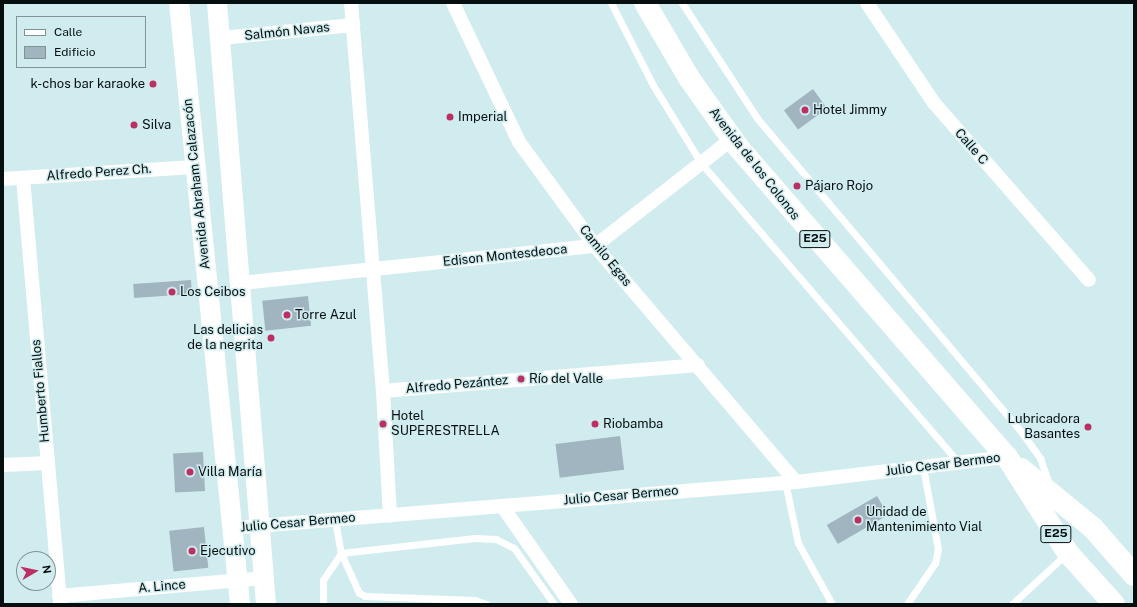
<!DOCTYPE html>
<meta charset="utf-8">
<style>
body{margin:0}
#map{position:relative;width:1137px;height:607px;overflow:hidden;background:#d1ecee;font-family:"Public Sans",sans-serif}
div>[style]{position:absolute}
.building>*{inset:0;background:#a1b5c1;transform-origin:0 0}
.lane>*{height:7px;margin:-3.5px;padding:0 3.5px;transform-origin:3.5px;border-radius:3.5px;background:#fff}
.street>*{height:14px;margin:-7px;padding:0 7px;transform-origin:7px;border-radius:7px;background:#fff}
.secondary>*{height:20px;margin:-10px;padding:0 10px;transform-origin:10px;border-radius:10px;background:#fff}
.highway>*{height:22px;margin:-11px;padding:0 11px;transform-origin:11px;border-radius:11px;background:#fff}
.dots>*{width:11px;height:11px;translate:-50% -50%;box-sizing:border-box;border:2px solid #d1ecee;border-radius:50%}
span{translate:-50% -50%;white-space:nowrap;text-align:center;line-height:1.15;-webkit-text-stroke:3px #d1ecee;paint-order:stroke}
.shield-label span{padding:1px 3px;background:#d1ecee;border:1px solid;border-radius:3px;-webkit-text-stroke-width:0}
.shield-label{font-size:12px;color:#060f10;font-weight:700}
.street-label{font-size:13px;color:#060f10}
.poi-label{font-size:13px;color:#060f10}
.right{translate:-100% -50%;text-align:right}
.left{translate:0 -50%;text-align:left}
.frame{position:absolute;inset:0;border:4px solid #060f10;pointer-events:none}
.legend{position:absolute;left:16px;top:16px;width:130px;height:52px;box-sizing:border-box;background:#d1ecee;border:1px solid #809495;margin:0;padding:5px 7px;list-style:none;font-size:12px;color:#060f10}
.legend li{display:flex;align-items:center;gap:8px;height:20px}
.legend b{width:20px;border:1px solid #809495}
.north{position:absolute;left:16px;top:551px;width:40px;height:40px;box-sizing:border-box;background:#d1ecee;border:1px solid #809495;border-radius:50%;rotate:81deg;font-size:11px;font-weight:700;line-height:16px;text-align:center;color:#060f10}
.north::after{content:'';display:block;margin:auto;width:14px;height:18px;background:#bb2f63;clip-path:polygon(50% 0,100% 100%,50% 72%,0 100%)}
</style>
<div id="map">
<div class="building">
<i style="left:813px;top:89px;width:24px;height:36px;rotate:54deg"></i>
<i style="left:191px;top:280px;width:14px;height:58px;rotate:86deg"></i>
<i style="left:308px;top:296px;width:30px;height:46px;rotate:84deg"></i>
<i style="left:620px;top:436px;width:34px;height:65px;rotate:83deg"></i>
<i style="left:203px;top:452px;width:39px;height:30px;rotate:87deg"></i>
<i style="left:877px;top:496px;width:22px;height:58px;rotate:60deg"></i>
<i style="left:204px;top:527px;width:41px;height:35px;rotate:84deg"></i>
</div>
<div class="lane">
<i style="left:611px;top:3px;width:92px;rotate:62.9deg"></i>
<i style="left:653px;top:85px;width:92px;rotate:58.4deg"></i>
<i style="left:701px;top:163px;width:396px;rotate:49.3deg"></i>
<i style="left:682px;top:3px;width:137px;rotate:56.9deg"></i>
<i style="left:757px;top:118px;width:412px;rotate:49.9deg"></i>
<i style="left:1022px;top:433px;width:31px;rotate:54deg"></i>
<i style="left:1040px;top:458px;width:28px;rotate:71deg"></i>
<i style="left:785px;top:482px;width:62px;rotate:78deg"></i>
<i style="left:798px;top:543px;width:70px;rotate:60.9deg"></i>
<i style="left:335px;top:520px;width:34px;rotate:80deg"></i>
<i style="left:341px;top:553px;width:44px;rotate:65.8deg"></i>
<i style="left:359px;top:593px;width:7px;rotate:27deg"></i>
<i style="left:365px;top:596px;width:110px;rotate:2.1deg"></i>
<i style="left:475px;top:600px;width:12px;rotate:20deg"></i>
<i style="left:323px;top:604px;width:24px;rotate:-90deg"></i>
<i style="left:323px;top:580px;width:32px;rotate:-56deg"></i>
<i style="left:341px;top:553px;width:135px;rotate:-6.4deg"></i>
<i style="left:475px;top:538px;width:21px;rotate:3deg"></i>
<i style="left:496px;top:539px;width:20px;rotate:27deg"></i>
<i style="left:514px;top:548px;width:69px;rotate:54.5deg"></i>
<i style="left:907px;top:604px;width:50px;rotate:-55.7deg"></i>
<i style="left:935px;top:563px;width:14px;rotate:-78deg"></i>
<i style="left:938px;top:549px;width:83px;rotate:-100.4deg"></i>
<i style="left:1012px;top:604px;width:74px;rotate:-42.8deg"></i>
</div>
<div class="street">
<i style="left:351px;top:3px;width:389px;rotate:85.3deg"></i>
<i style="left:383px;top:391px;width:125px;rotate:86.8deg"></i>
<i style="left:453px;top:3px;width:154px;rotate:64.6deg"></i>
<i style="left:519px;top:142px;width:129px;rotate:53.8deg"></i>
<i style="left:595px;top:246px;width:310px;rotate:49.6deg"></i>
<i style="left:867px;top:3px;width:120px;rotate:56.2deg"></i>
<i style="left:934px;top:103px;width:235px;rotate:48.8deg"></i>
<i style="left:221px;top:38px;width:133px;rotate:-5.6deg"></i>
<i style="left:23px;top:178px;width:428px;rotate:85deg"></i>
<i style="left:3px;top:179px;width:192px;rotate:-3.6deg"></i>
<i style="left:241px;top:283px;width:356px;rotate:-6deg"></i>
<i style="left:595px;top:246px;width:174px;rotate:-38deg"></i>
<i style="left:383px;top:391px;width:316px;rotate:-4.7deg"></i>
<i style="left:3px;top:465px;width:45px;rotate:-2.5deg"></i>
<i style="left:502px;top:506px;width:120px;rotate:54.9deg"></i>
<i style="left:233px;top:528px;width:565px;rotate:-4.67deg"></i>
<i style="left:796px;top:482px;width:212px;rotate:-6.8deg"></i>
<i style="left:59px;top:596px;width:207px;rotate:-5deg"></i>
</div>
<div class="secondary">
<i style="left:179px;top:3px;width:604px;rotate:84.2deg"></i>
<i style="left:217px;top:3px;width:603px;rotate:85.34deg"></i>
</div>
<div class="highway">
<i style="left:645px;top:3px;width:87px;rotate:59.6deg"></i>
<i style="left:689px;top:78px;width:85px;rotate:54.6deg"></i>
<i style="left:738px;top:147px;width:410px;rotate:49.1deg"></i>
<i style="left:1007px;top:457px;width:114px;rotate:57.6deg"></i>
<i style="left:1068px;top:553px;width:69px;rotate:48deg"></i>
<i style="left:1021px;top:469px;width:93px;rotate:39.3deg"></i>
<i style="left:1093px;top:528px;width:62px;rotate:48.9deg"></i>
</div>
<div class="dots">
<i style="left:153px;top:84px;background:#bb2f63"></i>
<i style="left:805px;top:110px;background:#bb2f63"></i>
<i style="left:450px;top:117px;background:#bb2f63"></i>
<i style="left:134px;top:125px;background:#bb2f63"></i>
<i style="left:797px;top:186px;background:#bb2f63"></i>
<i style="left:172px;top:292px;background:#bb2f63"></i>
<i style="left:287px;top:315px;background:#bb2f63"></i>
<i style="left:271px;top:338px;background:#bb2f63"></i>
<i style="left:521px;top:379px;background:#bb2f63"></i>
<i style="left:383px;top:424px;background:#bb2f63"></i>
<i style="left:595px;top:424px;background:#bb2f63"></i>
<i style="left:1088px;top:427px;background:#bb2f63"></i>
<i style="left:190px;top:472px;background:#bb2f63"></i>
<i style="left:858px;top:520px;background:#bb2f63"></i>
<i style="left:192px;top:551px;background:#bb2f63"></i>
</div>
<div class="shield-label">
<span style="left:815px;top:239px">E25</span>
<span style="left:1056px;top:534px">E25</span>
</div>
<div class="street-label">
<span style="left:287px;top:32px;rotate:-6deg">Salmón Navas</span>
<span style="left:971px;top:147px;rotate:49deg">Calle C</span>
<span style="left:754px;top:164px;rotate:52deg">Avenida de los Colonos</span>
<span style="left:99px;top:173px;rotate:-4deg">Alfredo Perez Ch.</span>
<span style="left:197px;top:184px;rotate:-96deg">Avenida Abraham Calazacón</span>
<span style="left:505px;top:256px;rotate:-6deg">Edison Montesdeoca</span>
<span style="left:605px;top:256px;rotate:51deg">Camilo Egas</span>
<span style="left:457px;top:385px;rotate:-5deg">Alfredo Pezántez</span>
<span style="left:41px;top:391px;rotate:-95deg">Humberto Fiallos</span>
<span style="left:943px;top:465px;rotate:-7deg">Julio Cesar Bermeo</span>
<span style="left:621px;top:496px;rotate:-5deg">Julio Cesar Bermeo</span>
<span style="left:298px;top:523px;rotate:-5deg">Julio Cesar Bermeo</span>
<span style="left:162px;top:587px;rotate:-5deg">A. Lince</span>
</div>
<div class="poi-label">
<span class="right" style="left:145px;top:84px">k-chos bar karaoke</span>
<span class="left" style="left:813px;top:110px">Hotel Jimmy</span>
<span class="left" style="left:458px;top:117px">Imperial</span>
<span class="left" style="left:142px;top:125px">Silva</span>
<span class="left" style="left:805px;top:186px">Pájaro Rojo</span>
<span class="left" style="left:180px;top:292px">Los Ceibos</span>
<span class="left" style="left:295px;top:315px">Torre Azul</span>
<span class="right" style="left:263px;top:338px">Las delicias<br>de la negrita</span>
<span class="left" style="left:529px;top:379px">Río del Valle</span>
<span class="left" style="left:391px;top:424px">Hotel<br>SUPERESTRELLA</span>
<span class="right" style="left:1080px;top:427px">Lubricadora<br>Basantes</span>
<span class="left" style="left:603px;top:424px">Riobamba</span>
<span class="left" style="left:198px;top:472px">Villa María</span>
<span class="left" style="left:866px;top:520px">Unidad de<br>Mantenimiento Vial</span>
<span class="left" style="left:200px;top:551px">Ejecutivo</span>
</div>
<div class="frame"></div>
<ul class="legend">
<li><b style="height:5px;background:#fff"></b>Calle</li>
<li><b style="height:11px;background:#a1b5c1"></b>Edificio</li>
</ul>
<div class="north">N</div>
</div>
